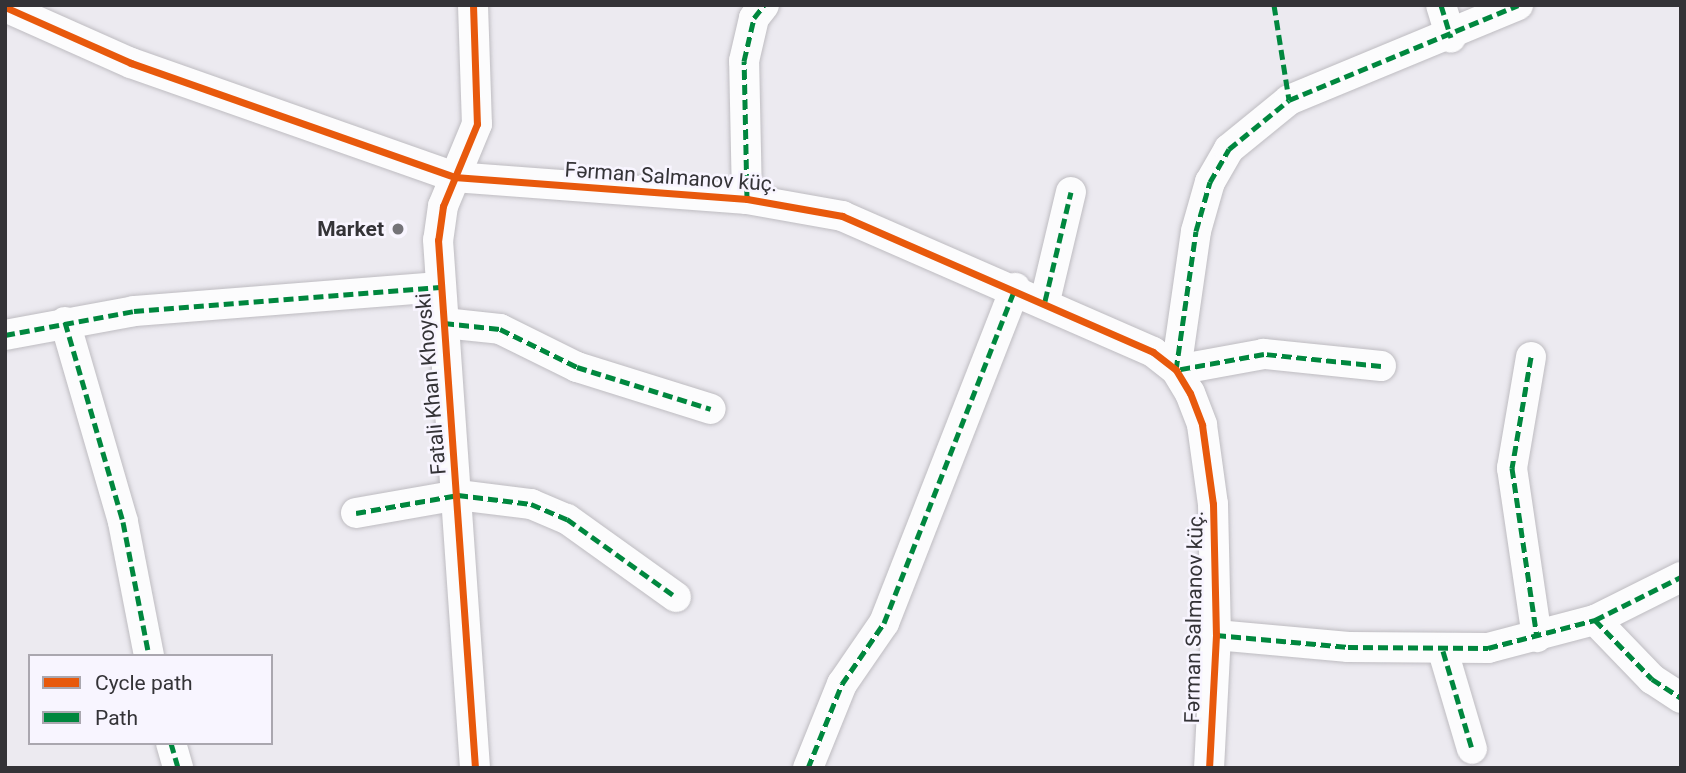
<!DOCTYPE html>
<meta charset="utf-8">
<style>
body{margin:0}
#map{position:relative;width:1686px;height:773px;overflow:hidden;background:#eceaf0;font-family:Roboto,sans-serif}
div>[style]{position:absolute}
.roads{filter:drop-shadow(0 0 2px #bebcc1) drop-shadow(0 0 2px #bebcc1)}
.street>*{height:30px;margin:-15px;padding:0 15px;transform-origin:15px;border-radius:15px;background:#fcfcfd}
.quiet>*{height:5px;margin-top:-2.5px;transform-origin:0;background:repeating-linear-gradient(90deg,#00873e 0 10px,transparent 0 15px)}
.cycleway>*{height:7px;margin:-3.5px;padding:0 3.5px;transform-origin:3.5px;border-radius:3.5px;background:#e8590c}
.dots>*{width:19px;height:19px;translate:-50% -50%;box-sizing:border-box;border:4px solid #f8f5ff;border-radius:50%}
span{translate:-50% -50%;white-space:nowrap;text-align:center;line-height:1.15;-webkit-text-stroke:5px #f8f5ff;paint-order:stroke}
.street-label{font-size:21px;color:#343337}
.poi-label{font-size:21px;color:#343337;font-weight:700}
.right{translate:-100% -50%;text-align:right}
.frame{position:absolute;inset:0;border:7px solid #343337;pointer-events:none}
.legend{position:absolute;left:28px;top:654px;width:245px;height:91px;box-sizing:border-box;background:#f8f5ff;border:2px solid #aaa7af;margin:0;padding:9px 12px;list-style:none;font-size:21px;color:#343337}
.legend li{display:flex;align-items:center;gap:14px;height:35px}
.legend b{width:35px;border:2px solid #aaa7af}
</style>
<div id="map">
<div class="roads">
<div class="street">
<i style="left:473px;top:5px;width:119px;rotate:88.1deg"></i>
<i style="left:477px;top:124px;width:89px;rotate:112.5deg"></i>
<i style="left:443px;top:206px;width:34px;rotate:98deg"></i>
<i style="left:438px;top:240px;width:529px;rotate:85.99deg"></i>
<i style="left:1441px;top:5px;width:34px;rotate:73deg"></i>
<i style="left:5px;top:7px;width:138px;rotate:24deg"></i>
<i style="left:131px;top:63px;width:343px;rotate:19.4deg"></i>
<i style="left:454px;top:177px;width:294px;rotate:4.3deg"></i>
<i style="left:747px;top:199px;width:97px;rotate:10.1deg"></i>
<i style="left:842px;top:216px;width:339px;rotate:23.6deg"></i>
<i style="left:1153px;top:352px;width:29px;rotate:38deg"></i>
<i style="left:1176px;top:370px;width:27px;rotate:59deg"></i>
<i style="left:1190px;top:393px;width:34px;rotate:69deg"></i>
<i style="left:1202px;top:425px;width:80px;rotate:82.1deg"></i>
<i style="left:1213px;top:504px;width:131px;rotate:88.7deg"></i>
<i style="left:1216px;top:635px;width:133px;rotate:93deg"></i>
<i style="left:747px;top:199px;width:138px;rotate:-91.2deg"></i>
<i style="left:744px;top:61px;width:44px;rotate:-76.9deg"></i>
<i style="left:754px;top:18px;width:16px;rotate:-52deg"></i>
<i style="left:1045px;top:301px;width:112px;rotate:-76.6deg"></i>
<i style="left:65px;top:322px;width:208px;rotate:73.8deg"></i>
<i style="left:123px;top:522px;width:136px;rotate:79deg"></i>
<i style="left:444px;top:323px;width:56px;rotate:6.1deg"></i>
<i style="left:500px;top:329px;width:86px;rotate:26.3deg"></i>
<i style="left:577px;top:367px;width:140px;rotate:17.4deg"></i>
<i style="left:5px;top:335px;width:131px;rotate:-10.5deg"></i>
<i style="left:134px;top:311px;width:307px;rotate:-4.5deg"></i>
<i style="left:1531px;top:357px;width:113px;rotate:99.7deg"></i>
<i style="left:1512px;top:468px;width:171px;rotate:81.6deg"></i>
<i style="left:1381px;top:366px;width:118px;rotate:-174.1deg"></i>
<i style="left:1264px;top:354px;width:89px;rotate:169.7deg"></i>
<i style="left:1176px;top:370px;width:140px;rotate:-81.8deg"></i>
<i style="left:1196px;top:231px;width:51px;rotate:-74.1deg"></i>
<i style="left:1210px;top:182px;width:38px;rotate:-60deg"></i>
<i style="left:1229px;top:149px;width:77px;rotate:-39.2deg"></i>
<i style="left:1289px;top:100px;width:248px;rotate:-22.5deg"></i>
<i style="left:356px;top:513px;width:104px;rotate:-10deg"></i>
<i style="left:458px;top:495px;width:74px;rotate:7deg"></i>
<i style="left:531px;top:504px;width:39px;rotate:23deg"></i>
<i style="left:567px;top:519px;width:134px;rotate:35.6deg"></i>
<i style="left:1595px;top:620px;width:82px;rotate:46deg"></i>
<i style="left:1652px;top:679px;width:35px;rotate:33deg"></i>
<i style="left:1216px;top:635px;width:133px;rotate:5.2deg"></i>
<i style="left:1348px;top:647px;width:140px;rotate:0.4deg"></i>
<i style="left:1488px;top:648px;width:111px;rotate:-14.7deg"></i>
<i style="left:1595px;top:620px;width:96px;rotate:-26.6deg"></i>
<i style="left:1443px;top:651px;width:102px;rotate:73.5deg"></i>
<i style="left:171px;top:743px;width:26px;rotate:74deg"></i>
<i style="left:808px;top:768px;width:91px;rotate:-68deg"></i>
<i style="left:842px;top:684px;width:74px;rotate:-55.5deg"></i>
<i style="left:884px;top:623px;width:360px;rotate:-68.6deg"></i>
</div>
</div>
<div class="quiet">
<i style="left:1274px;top:5px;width:96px;rotate:81deg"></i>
<i style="left:1441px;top:5px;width:34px;rotate:73deg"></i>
<i style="left:747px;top:199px;width:138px;rotate:-91.2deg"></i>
<i style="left:744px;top:61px;width:44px;rotate:-76.9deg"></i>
<i style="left:754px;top:18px;width:16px;rotate:-52deg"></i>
<i style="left:1045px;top:301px;width:112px;rotate:-76.6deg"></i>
<i style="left:65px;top:322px;width:208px;rotate:73.8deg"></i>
<i style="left:123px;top:522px;width:136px;rotate:79deg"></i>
<i style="left:444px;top:323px;width:56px;rotate:6.1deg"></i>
<i style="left:500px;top:329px;width:86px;rotate:26.3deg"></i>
<i style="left:577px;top:367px;width:140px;rotate:17.4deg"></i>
<i style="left:5px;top:335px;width:131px;rotate:-10.5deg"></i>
<i style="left:134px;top:311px;width:307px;rotate:-4.5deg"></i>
<i style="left:1531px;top:357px;width:113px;rotate:99.7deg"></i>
<i style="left:1512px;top:468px;width:171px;rotate:81.6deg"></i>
<i style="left:1381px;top:366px;width:118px;rotate:-174.1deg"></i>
<i style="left:1264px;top:354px;width:89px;rotate:169.7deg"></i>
<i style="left:1176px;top:370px;width:140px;rotate:-81.8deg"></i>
<i style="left:1196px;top:231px;width:51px;rotate:-74.1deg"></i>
<i style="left:1210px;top:182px;width:38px;rotate:-60deg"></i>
<i style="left:1229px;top:149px;width:77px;rotate:-39.2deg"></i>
<i style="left:1289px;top:100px;width:248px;rotate:-22.5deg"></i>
<i style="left:356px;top:513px;width:104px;rotate:-10deg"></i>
<i style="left:458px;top:495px;width:74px;rotate:7deg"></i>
<i style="left:531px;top:504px;width:39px;rotate:23deg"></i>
<i style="left:567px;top:519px;width:134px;rotate:35.6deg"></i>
<i style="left:1595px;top:620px;width:82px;rotate:46deg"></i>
<i style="left:1652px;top:679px;width:35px;rotate:33deg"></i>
<i style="left:1216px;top:635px;width:133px;rotate:5.2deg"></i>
<i style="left:1348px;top:647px;width:140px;rotate:0.4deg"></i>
<i style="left:1488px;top:648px;width:111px;rotate:-14.7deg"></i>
<i style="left:1595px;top:620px;width:96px;rotate:-26.6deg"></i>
<i style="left:1443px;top:651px;width:102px;rotate:73.5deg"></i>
<i style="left:171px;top:743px;width:26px;rotate:74deg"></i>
<i style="left:808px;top:768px;width:91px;rotate:-68deg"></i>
<i style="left:842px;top:684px;width:74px;rotate:-55.5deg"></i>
<i style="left:884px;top:623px;width:360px;rotate:-68.6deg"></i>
</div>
<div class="cycleway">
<i style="left:473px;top:5px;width:119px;rotate:88.1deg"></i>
<i style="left:477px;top:124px;width:89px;rotate:112.5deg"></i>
<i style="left:443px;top:206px;width:34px;rotate:98deg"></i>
<i style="left:438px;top:240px;width:529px;rotate:85.99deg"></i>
<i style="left:5px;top:7px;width:138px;rotate:24deg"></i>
<i style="left:131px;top:63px;width:343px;rotate:19.4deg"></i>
<i style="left:454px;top:177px;width:294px;rotate:4.3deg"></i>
<i style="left:747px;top:199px;width:97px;rotate:10.1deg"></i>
<i style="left:842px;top:216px;width:339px;rotate:23.6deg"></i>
<i style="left:1153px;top:352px;width:29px;rotate:38deg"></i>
<i style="left:1176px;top:370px;width:27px;rotate:59deg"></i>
<i style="left:1190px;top:393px;width:34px;rotate:69deg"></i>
<i style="left:1202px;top:425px;width:80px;rotate:82.1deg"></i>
<i style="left:1213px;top:504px;width:131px;rotate:88.7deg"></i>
<i style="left:1216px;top:635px;width:133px;rotate:93deg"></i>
</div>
<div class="dots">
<i style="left:398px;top:229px;background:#747378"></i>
</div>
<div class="street-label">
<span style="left:671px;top:177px;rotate:4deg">Fərman Salmanov küç.</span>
<span style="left:431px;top:384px;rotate:-95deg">Fatali Khan Khoyski</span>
<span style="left:1194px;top:617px;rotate:-89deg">Fərman Salmanov küç.</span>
</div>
<div class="poi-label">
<span class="right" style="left:384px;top:229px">Market</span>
</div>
<div class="frame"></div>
<ul class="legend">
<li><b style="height:9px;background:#e8590c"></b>Cycle path</li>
<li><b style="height:9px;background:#00873e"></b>Path</li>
</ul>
</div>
